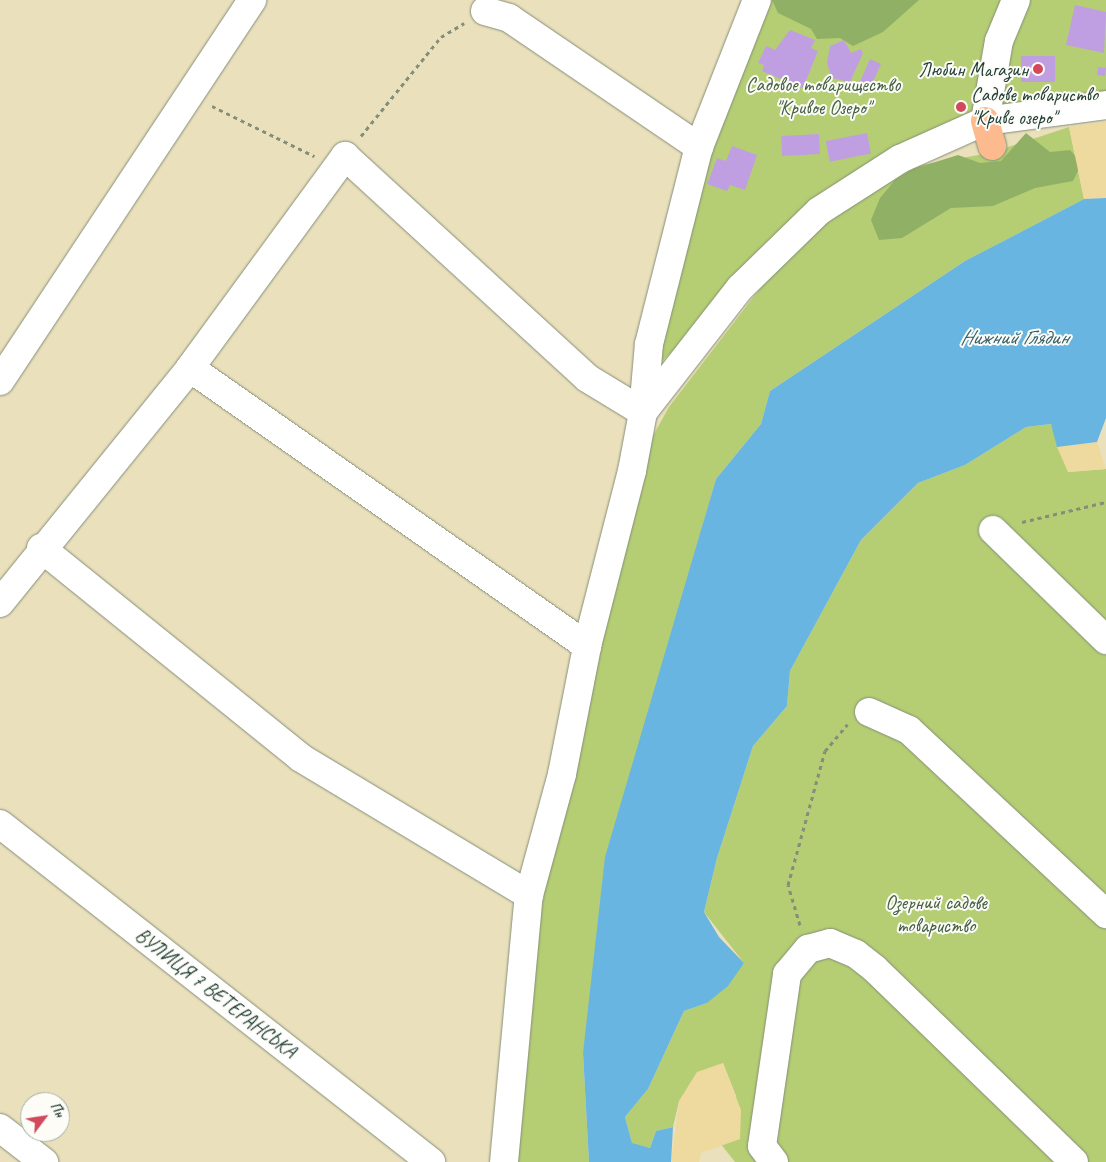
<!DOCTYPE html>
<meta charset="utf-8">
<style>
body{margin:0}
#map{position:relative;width:1106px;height:1162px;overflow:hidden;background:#eae0bc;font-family:Caveat,sans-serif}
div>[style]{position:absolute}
.green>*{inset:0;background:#b5ce73}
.forest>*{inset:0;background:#90b165}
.sand>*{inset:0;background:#eeda9e}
.water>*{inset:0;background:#69b5e2}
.building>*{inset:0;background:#bf9fe2;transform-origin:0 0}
.path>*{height:3px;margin-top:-1.5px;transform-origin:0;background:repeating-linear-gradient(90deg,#848e78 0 4px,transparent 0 8px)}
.roads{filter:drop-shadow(0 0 1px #848e78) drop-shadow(0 0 1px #848e78)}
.minor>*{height:28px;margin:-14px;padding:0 14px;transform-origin:14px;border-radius:14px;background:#fff}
.major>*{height:28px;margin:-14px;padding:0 14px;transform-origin:14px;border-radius:14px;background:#fcba8e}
.dots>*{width:14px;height:14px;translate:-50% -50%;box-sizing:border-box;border:2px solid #fdfcf7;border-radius:50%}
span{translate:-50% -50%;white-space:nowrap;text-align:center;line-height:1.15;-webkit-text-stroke:4px #fdfcf7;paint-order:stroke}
.poi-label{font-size:20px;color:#1f3d34}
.right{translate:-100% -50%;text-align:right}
.left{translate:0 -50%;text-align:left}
.park-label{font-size:20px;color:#446144}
.street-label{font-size:20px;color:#1f3d34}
.water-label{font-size:21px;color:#356168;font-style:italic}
.north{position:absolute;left:20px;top:1092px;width:50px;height:50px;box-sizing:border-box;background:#fdfcf7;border:1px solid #a4b0a9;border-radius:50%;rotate:59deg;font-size:14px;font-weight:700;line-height:20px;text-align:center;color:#1f3d34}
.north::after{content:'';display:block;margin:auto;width:18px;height:22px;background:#d1495b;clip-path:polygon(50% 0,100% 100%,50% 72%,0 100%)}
</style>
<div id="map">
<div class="green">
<i style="clip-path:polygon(757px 0,1106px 0,1106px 105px,977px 107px,900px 159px,740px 288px,659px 364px,699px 147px)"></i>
<i style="clip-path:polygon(1069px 127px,1084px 199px,965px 261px,770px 391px,761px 424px,716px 479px,678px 612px,583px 1053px,589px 1162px,510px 1162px,520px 970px,650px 441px,669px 407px,795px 243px,898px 169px,990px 153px)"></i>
<i style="clip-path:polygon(1051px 424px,1068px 472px,1106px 469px,1106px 1162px,735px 1162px,720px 1143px,736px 1096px,723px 1063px,679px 1101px,673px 1127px,656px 1131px,650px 1148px,632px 1144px,625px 1117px,648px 1089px,684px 1011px,707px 1003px,744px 963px,704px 912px,717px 858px,753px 746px,787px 706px,790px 671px,861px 540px,918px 483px,965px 465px,1026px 427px)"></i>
</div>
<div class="forest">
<i style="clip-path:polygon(772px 0,919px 0,883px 32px,853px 46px,840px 38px,817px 39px,811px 29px,778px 13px)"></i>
<i style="clip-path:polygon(1026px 133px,1050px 152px,1070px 150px,1082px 163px,1073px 181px,1035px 188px,993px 206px,951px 208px,902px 238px,879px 240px,871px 220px,880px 198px,895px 180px,913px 169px,958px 155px,980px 163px,1001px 161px)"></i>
</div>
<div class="sand">
<i style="clip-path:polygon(1106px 122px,1106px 198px,1084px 199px,1069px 127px)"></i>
<i style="clip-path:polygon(1097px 442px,1106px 469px,1068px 472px,1057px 447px)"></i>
<i style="clip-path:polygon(723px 1063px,741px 1110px,740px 1139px,701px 1153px,699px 1162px,671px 1162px,679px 1101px,697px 1072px)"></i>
</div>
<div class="water">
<i style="clip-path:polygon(1106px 198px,1106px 418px,1097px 442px,1057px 447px,1051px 424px,1026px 427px,965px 465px,918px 483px,861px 540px,790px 671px,787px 706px,753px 746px,717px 858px,704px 912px,719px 937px,744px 963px,728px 986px,707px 1003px,684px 1011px,648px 1089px,625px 1117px,632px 1143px,650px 1148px,656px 1131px,673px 1127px,671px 1162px,589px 1162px,583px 1053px,605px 857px,716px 479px,761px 424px,770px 391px,965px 261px,1084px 199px)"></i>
</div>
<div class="building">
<i style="clip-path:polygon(1075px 5px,1106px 12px,1104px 53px,1066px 45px)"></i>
<i style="clip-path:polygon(790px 30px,815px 40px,811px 48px,818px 51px,803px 88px,762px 71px,764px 65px,758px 63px,766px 46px,775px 50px)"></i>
<i style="clip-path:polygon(844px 40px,851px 53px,861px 49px,863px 53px,850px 82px,832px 78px,827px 63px,830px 46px)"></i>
<i style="left:1021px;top:56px;width:34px;height:26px"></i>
<i style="left:870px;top:59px;width:12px;height:24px;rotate:24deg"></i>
<i style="left:1098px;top:67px;width:8px;height:8px;rotate:7deg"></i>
<i style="left:867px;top:133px;width:21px;height:42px;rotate:79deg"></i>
<i style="left:819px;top:134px;width:20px;height:38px;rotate:87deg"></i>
<i style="clip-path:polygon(732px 146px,757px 155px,745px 190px,730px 185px,727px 191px,707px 184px,717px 158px,726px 161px)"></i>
</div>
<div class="path">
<i style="left:212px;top:106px;width:114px;rotate:26.1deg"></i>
<i style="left:361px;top:136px;width:127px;rotate:-51.1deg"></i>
<i style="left:441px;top:37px;width:27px;rotate:-31deg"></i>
<i style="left:1022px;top:522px;width:86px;rotate:-13.4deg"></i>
<i style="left:800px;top:925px;width:42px;rotate:-106.7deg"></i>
<i style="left:788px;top:885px;width:139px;rotate:-74.6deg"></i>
<i style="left:825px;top:751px;width:35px;rotate:-50deg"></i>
</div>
<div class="roads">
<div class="minor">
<i style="left:485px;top:11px;width:25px;rotate:16deg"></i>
<i style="left:509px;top:18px;width:230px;rotate:34.2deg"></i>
<i style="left:985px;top:121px;width:81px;rotate:-80.1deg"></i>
<i style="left:999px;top:41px;width:44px;rotate:-67.5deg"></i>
<i style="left:190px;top:368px;width:485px;rotate:35deg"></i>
<i style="left:0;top:381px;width:457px;rotate:-56.5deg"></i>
<i style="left:993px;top:530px;width:158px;rotate:44.2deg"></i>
<i style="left:41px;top:548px;width:334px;rotate:38.9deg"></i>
<i style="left:301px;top:758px;width:266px;rotate:31deg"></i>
<i style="left:0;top:603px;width:302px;rotate:-51deg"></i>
<i style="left:190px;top:368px;width:263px;rotate:-53.8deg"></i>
<i style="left:345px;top:156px;width:328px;rotate:42.5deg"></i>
<i style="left:587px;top:378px;width:66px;rotate:31.3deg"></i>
<i style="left:643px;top:412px;width:68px;rotate:-85deg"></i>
<i style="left:649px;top:344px;width:203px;rotate:-75.8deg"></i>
<i style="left:699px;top:147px;width:158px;rotate:-68.5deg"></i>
<i style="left:869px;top:712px;width:44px;rotate:24.2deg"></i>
<i style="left:909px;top:730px;width:270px;rotate:43deg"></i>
<i style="left:0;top:824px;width:548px;rotate:38.1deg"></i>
<i style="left:0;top:1128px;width:56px;rotate:37.7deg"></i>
<i style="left:504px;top:1162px;width:268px;rotate:-84.7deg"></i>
<i style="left:529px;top:895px;width:125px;rotate:-74.7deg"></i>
<i style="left:562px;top:774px;width:130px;rotate:-78.9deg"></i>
<i style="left:587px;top:646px;width:181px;rotate:-75.6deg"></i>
<i style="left:632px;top:471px;width:60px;rotate:-79.4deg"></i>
<i style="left:643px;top:412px;width:157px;rotate:-52deg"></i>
<i style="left:740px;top:288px;width:110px;rotate:-44.3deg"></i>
<i style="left:819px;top:211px;width:96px;rotate:-32.7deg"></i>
<i style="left:900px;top:159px;width:93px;rotate:-24.1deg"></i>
<i style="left:985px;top:121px;width:122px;rotate:-7.5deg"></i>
<i style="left:774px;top:1162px;width:20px;rotate:-127deg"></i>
<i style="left:762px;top:1146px;width:174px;rotate:-81.7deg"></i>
<i style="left:787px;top:974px;width:33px;rotate:-50deg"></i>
<i style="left:808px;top:949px;width:23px;rotate:-15deg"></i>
<i style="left:830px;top:943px;width:28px;rotate:23deg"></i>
<i style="left:856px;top:954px;width:24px;rotate:38deg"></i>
<i style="left:875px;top:969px;width:277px;rotate:44.1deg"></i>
</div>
<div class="major">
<i style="left:985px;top:121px;width:26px;rotate:74deg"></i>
</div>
</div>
<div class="dots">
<i style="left:1038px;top:69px;background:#d1495b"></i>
<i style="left:961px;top:107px;background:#d1495b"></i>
</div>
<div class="poi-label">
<span class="right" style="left:1028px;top:69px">Любин Магазин</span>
<span class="left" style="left:971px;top:106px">Садове товариство<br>"Криве озеро"</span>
</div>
<div class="park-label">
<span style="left:823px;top:96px">Садовое товарищество<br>"Кривое Озеро"</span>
<span style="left:936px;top:914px">Озерний садове<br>товариство</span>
</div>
<div class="street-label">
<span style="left:216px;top:993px;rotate:38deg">ВУЛИЦЯ 7 ВЕТЕРАНСЬКА</span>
</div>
<div class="water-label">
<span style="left:1014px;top:337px">Нижний Глядин</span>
</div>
<div class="north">Пн</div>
</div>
